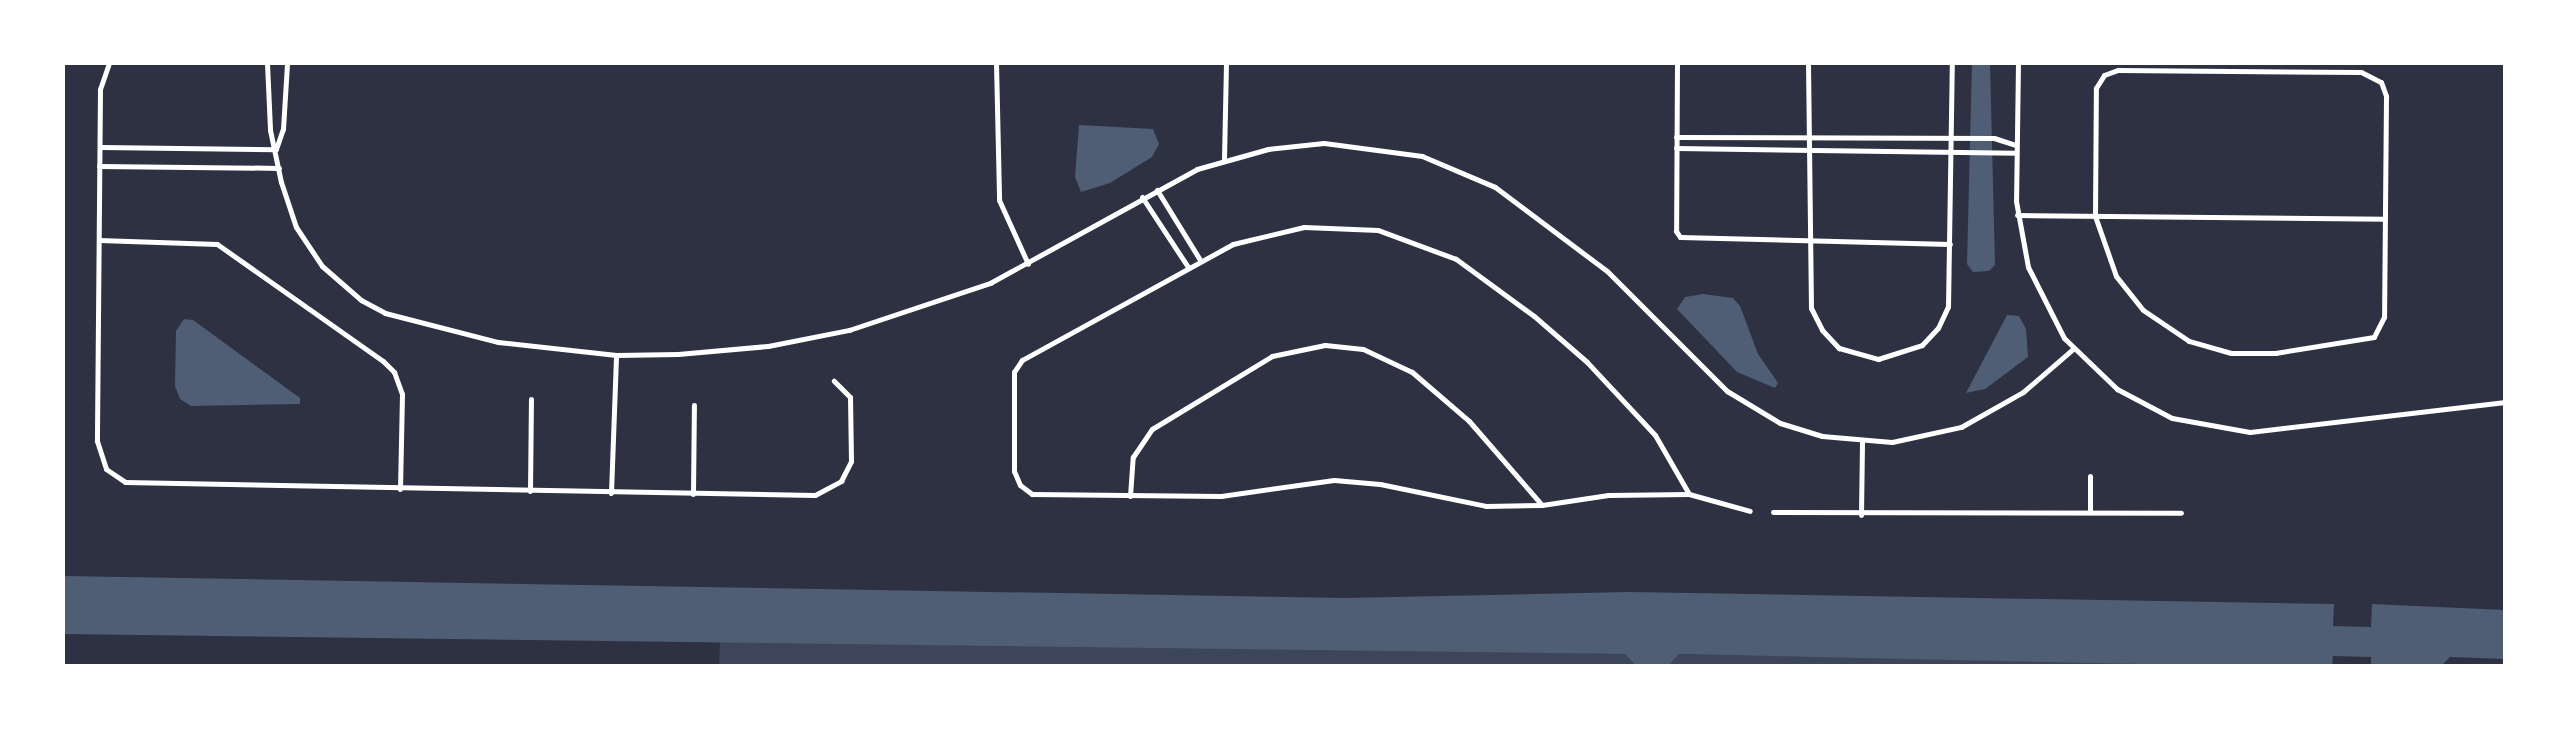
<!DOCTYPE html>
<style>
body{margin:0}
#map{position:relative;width:2568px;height:729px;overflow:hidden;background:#2d3142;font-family:Helvetica,sans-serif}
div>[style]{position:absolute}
.green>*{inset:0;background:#3c4559}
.water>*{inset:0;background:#4f5d75}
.minor>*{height:5px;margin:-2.5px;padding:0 2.5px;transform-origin:2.5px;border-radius:2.5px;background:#fff}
span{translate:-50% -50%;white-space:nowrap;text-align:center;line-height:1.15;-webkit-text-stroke:5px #fff;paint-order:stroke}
.frame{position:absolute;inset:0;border:65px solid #fff;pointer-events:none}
</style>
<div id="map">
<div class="green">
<i style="clip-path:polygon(720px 640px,1625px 654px,1636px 666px,719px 666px)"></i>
<i style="clip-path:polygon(1678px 654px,2219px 665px,2233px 666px,1668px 666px)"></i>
</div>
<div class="water">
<i style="clip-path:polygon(1972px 63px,1990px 63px,1995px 265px,1989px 271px,1973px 272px,1967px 264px)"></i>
<i style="clip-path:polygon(1079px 125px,1153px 129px,1159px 144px,1152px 157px,1110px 183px,1081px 192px,1075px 177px)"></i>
<i style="clip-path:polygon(1703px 294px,1733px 298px,1740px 306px,1758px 354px,1778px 383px,1775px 388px,1737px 372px,1677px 309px,1685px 297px)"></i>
<i style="clip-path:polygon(2007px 315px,2019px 316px,2026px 329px,2028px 357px,1985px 389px,1966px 393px)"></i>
<i style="clip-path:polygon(184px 319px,193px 320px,300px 398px,300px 404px,191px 406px,180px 399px,175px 386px,176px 331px)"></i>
<i style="clip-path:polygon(63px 576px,1345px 598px,1630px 592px,2334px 604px,2333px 626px,2371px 627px,2372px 604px,2505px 610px,2505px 659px,2450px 657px,2441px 666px,2371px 666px,2371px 657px,2333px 656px,2332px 666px,2233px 666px,1679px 654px,1668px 666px,1636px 666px,1625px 654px,63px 634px)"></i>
</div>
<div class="minor">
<i style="left:109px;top:63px;width:28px;rotate:109deg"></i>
<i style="left:100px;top:89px;width:352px;rotate:90.5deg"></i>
<i style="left:97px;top:441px;width:29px;rotate:72deg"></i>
<i style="left:106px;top:469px;width:23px;rotate:34deg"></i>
<i style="left:125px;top:482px;width:690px;rotate:1.08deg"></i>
<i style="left:815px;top:495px;width:30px;rotate:-28deg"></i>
<i style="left:841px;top:481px;width:22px;rotate:-63deg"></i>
<i style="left:851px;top:461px;width:64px;rotate:-90.9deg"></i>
<i style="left:850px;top:397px;width:23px;rotate:-135deg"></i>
<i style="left:267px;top:63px;width:67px;rotate:87.4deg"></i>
<i style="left:270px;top:130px;width:53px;rotate:78.1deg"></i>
<i style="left:281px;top:182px;width:47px;rotate:71.6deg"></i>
<i style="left:296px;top:227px;width:47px;rotate:56.3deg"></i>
<i style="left:322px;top:266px;width:52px;rotate:41.1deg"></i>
<i style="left:361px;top:300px;width:27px;rotate:28deg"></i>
<i style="left:385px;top:313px;width:117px;rotate:14.4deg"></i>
<i style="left:498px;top:342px;width:119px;rotate:6.3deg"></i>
<i style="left:616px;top:355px;width:62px;rotate:-0.9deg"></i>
<i style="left:678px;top:354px;width:90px;rotate:-5.1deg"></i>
<i style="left:768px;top:346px;width:83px;rotate:-11.2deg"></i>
<i style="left:849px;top:330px;width:149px;rotate:-18.4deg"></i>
<i style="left:990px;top:283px;width:236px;rotate:-28.8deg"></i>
<i style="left:1197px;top:169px;width:74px;rotate:-15.7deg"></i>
<i style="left:1268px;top:149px;width:56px;rotate:-6.1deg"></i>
<i style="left:1324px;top:143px;width:99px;rotate:7.6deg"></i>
<i style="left:1422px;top:156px;width:79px;rotate:23deg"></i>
<i style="left:1495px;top:187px;width:140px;rotate:36.9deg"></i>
<i style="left:1607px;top:271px;width:170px;rotate:45deg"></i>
<i style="left:1727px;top:391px;width:62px;rotate:31.1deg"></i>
<i style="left:1780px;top:423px;width:44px;rotate:17.2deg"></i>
<i style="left:1822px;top:436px;width:70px;rotate:4.9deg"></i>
<i style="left:1892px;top:442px;width:71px;rotate:-12.3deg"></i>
<i style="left:1961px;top:427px;width:71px;rotate:-29.4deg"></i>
<i style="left:2023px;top:392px;width:66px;rotate:-40.7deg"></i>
<i style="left:996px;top:63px;width:137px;rotate:88.7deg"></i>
<i style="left:999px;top:200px;width:70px;rotate:65.6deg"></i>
<i style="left:1677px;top:63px;width:168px;rotate:90.3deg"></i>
<i style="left:1676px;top:231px;width:7px;rotate:56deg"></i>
<i style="left:1680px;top:237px;width:270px;rotate:1.5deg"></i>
<i style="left:1808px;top:63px;width:245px;rotate:89.3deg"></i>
<i style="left:1811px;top:308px;width:25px;rotate:63deg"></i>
<i style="left:1822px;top:330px;width:25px;rotate:47deg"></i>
<i style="left:1839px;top:348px;width:41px;rotate:15.8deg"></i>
<i style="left:1878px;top:359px;width:46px;rotate:-17.7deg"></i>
<i style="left:1922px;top:345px;width:23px;rotate:-47deg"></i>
<i style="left:1938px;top:328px;width:23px;rotate:-65deg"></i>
<i style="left:1948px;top:307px;width:244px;rotate:-89.1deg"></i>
<i style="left:2018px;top:63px;width:138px;rotate:90.8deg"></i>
<i style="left:2016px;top:201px;width:67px;rotate:79.7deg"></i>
<i style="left:2028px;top:267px;width:80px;rotate:63.1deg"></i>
<i style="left:2064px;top:338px;width:74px;rotate:43.9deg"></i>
<i style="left:2117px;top:389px;width:62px;rotate:27.8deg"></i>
<i style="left:2172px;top:418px;width:79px;rotate:10.2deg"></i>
<i style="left:2250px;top:432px;width:257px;rotate:-6.7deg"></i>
<i style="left:2118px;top:70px;width:243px;rotate:0.5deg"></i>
<i style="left:2361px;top:72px;width:22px;rotate:27deg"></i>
<i style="left:2381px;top:82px;width:15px;rotate:70deg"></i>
<i style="left:2386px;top:96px;width:221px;rotate:90.5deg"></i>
<i style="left:2384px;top:317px;width:22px;rotate:117deg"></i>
<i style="left:2374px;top:337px;width:100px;rotate:170.8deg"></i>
<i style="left:2275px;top:353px;width:44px;rotate:180deg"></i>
<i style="left:2231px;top:353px;width:44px;rotate:-164.1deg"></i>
<i style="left:2189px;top:341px;width:55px;rotate:-146deg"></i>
<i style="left:2143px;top:310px;width:43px;rotate:-128.5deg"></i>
<i style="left:2116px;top:276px;width:64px;rotate:-109.3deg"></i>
<i style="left:2095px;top:216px;width:128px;rotate:-89.6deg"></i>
<i style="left:2096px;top:88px;width:15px;rotate:-58deg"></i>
<i style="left:2104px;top:75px;width:15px;rotate:-20deg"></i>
<i style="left:1676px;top:137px;width:318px;rotate:0.2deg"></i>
<i style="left:1994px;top:138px;width:23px;rotate:18deg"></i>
<i style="left:100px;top:147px;width:176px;rotate:0.7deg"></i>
<i style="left:1676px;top:148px;width:340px;rotate:0.8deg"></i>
<i style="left:276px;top:149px;width:21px;rotate:-71deg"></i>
<i style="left:283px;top:129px;width:66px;rotate:-86.5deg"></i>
<i style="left:1224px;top:159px;width:96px;rotate:-88.8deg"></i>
<i style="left:99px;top:166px;width:180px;rotate:0.6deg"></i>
<i style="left:1157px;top:190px;width:82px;rotate:58.4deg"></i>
<i style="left:1142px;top:197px;width:84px;rotate:56.7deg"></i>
<i style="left:2017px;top:215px;width:368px;rotate:0.6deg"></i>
<i style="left:99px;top:240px;width:118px;rotate:1.9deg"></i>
<i style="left:217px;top:244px;width:203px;rotate:35.2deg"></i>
<i style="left:383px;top:361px;width:16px;rotate:45deg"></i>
<i style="left:394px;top:372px;width:23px;rotate:70deg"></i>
<i style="left:402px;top:394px;width:95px;rotate:91.2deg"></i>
<i style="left:530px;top:491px;width:92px;rotate:-89.4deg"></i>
<i style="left:611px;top:493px;width:138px;rotate:-87.9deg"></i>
<i style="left:693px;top:494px;width:89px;rotate:-89.4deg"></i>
<i style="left:1689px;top:494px;width:68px;rotate:-120deg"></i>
<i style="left:1655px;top:435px;width:100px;rotate:-133deg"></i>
<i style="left:1587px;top:362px;width:70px;rotate:-139deg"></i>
<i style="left:1534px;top:316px;width:97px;rotate:-143.8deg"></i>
<i style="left:1456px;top:259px;width:83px;rotate:-159.6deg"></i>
<i style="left:1378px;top:230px;width:74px;rotate:-177.7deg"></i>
<i style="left:1304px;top:227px;width:73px;rotate:166.5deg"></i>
<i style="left:1233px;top:244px;width:241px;rotate:151.2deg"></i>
<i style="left:1022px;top:360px;width:14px;rotate:124deg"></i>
<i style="left:1014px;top:372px;width:99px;rotate:90deg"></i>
<i style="left:1014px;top:471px;width:15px;rotate:67deg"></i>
<i style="left:1020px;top:485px;width:15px;rotate:37deg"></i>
<i style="left:1032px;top:494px;width:189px;rotate:0.6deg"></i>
<i style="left:1221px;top:496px;width:114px;rotate:-8.1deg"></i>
<i style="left:1334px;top:480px;width:46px;rotate:5deg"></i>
<i style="left:1380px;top:484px;width:108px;rotate:11.7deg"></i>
<i style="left:1486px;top:506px;width:56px;rotate:-1deg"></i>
<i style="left:1542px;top:505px;width:67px;rotate:-8.6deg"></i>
<i style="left:1608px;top:495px;width:81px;rotate:-0.7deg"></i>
<i style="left:1689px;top:494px;width:63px;rotate:15.6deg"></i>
<i style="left:1130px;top:496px;width:39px;rotate:-86deg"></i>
<i style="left:1133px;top:457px;width:34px;rotate:-56deg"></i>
<i style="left:1152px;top:429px;width:140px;rotate:-31.3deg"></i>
<i style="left:1272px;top:356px;width:54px;rotate:-11.7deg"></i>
<i style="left:1325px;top:345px;width:38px;rotate:6deg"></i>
<i style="left:1363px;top:349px;width:54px;rotate:25.1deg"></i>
<i style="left:1412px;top:372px;width:75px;rotate:40.7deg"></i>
<i style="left:1469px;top:421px;width:111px;rotate:49deg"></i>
<i style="left:1773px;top:512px;width:408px;rotate:0.1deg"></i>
<i style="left:2090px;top:512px;width:36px;rotate:-90deg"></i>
<i style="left:1861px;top:515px;width:73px;rotate:-89.2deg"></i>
</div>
<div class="frame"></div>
</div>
